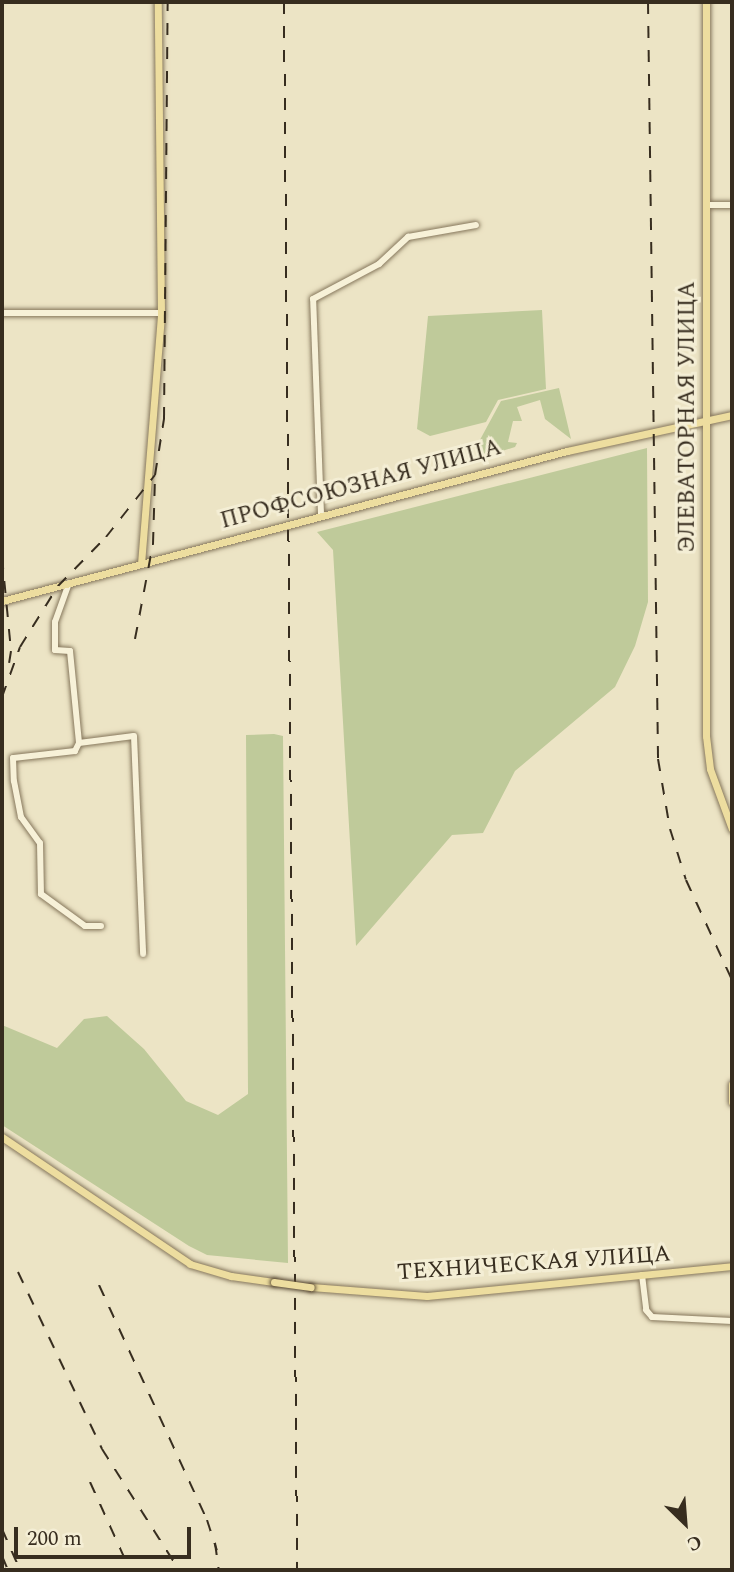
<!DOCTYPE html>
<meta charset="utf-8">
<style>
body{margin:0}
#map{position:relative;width:734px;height:1572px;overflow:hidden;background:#ece4c5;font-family:Spectral,serif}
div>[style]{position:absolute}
.green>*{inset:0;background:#bfca9a}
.roads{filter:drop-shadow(0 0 2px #86775c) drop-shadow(0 0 2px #86775c)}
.minor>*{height:6px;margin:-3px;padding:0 3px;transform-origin:3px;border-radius:3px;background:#f7f1d8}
.major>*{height:7px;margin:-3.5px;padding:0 3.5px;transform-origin:3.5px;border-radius:3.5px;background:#eddd9f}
.rail>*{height:2px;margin-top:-1px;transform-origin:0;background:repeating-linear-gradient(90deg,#372d1f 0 12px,transparent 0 24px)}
.bridges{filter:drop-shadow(0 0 2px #544530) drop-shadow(0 0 2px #544530)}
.major-bridge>*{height:7px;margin:-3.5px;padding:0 3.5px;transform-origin:3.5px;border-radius:3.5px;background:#eddd9f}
span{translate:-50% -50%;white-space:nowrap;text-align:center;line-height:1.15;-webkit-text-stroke:6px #f4eed5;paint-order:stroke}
.street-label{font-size:23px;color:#372d1f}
.frame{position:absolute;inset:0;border:4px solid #372d1f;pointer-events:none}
.north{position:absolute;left:650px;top:1488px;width:70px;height:70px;-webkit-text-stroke:5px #f4eed5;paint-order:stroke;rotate:155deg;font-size:19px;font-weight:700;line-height:28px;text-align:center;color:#372d1f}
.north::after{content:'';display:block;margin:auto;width:24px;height:32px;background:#372d1f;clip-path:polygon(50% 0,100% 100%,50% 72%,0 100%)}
.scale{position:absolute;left:14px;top:1527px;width:177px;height:32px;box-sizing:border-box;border:4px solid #372d1f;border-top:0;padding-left:9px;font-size:21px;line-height:24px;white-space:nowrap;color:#372d1f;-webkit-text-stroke:5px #f4eed5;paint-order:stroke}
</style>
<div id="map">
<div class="green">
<i style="clip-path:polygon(542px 310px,546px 389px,498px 400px,486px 422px,430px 436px,417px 429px,428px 316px)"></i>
<i style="clip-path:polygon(559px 388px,571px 439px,545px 419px,540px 400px,517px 407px,522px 421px,513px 421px,508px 442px,517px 443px,515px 447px,486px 456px,475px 449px,501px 401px)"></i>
<i style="clip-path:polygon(647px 448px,648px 602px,635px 646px,615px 687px,515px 771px,483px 833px,452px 835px,356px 946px,333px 550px,317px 532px)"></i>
<i style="clip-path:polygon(274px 734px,283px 736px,288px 1263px,207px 1255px,189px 1246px,2px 1125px,2px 1025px,57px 1048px,84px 1019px,107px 1016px,144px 1049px,186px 1101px,218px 1115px,248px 1094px,246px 735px)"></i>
</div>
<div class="roads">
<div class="minor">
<i style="left:707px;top:205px;width:25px"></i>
<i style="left:2px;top:313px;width:159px"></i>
<i style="left:321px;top:514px;width:215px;rotate:-92.1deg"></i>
<i style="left:313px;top:299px;width:75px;rotate:-27.9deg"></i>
<i style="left:379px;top:264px;width:40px;rotate:-43deg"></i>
<i style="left:408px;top:237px;width:69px;rotate:-10deg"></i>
<i style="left:69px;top:583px;width:41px;rotate:109.7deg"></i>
<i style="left:55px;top:622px;width:28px;rotate:90deg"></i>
<i style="left:55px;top:650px;width:15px;rotate:4deg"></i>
<i style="left:70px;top:651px;width:92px;rotate:84.4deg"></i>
<i style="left:79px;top:743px;width:55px;rotate:-7.3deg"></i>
<i style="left:134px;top:736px;width:218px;rotate:87.6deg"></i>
<i style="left:79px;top:743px;width:9px;rotate:117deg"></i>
<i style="left:75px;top:751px;width:62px;rotate:173.6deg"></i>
<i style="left:13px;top:758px;width:23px;rotate:88deg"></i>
<i style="left:14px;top:781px;width:37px;rotate:79deg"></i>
<i style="left:21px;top:817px;width:32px;rotate:54deg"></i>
<i style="left:40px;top:843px;width:51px;rotate:88.9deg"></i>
<i style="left:41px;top:894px;width:54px;rotate:36deg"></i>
<i style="left:85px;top:926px;width:16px"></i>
<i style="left:642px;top:1275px;width:35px;rotate:83deg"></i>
<i style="left:646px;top:1310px;width:9px;rotate:49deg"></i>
<i style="left:652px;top:1317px;width:80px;rotate:2.9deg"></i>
</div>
<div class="major">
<i style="left:706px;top:2px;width:734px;rotate:90deg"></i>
<i style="left:706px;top:736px;width:33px;rotate:83deg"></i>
<i style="left:710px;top:769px;width:64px;rotate:69.9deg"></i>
<i style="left:141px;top:564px;width:252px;rotate:-85.4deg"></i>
<i style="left:161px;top:313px;width:311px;rotate:-90.6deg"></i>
<i style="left:2px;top:601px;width:585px;rotate:-14.87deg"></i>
<i style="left:567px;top:451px;width:169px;rotate:-12.3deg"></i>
<i style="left:732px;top:1084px;width:18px;rotate:90deg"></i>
<i style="left:2px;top:1137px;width:227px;rotate:34deg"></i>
<i style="left:190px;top:1264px;width:43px;rotate:16.3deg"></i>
<i style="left:231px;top:1276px;width:43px;rotate:7.9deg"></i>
<i style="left:311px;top:1287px;width:116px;rotate:4.4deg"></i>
<i style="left:427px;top:1296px;width:306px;rotate:-5.6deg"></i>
</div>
</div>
<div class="rail">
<i style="left:284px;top:2px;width:1568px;rotate:89.52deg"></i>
<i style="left:648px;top:2px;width:757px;rotate:89.24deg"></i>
<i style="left:658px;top:759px;width:71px;rotate:80.3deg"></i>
<i style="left:670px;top:829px;width:53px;rotate:72.6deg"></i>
<i style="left:686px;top:880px;width:110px;rotate:65.3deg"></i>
<i style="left:2px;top:557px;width:94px;rotate:84.5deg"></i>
<i style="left:11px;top:651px;width:12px;rotate:99deg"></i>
<i style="left:135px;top:639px;width:97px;rotate:-79.3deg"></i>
<i style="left:153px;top:544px;width:69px;rotate:-88.3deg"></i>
<i style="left:2px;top:697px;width:53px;rotate:-70.2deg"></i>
<i style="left:20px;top:647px;width:72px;rotate:-58.1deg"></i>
<i style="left:58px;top:586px;width:69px;rotate:-45.6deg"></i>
<i style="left:106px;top:537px;width:79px;rotate:-51.7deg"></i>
<i style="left:155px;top:475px;width:57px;rotate:-80.9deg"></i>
<i style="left:164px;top:419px;width:417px;rotate:-89.5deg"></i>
<i style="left:18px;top:1272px;width:196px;rotate:64.6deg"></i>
<i style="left:102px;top:1449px;width:143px;rotate:57.5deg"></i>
<i style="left:99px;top:1285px;width:259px;rotate:65.3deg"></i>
<i style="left:207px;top:1520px;width:32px;rotate:72deg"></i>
<i style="left:90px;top:1482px;width:97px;rotate:65.6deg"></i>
<i style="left:2px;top:1529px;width:45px;rotate:66.3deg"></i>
<i style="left:215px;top:1543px;width:27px;rotate:82deg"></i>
<i style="left:2px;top:1556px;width:15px;rotate:67deg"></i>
</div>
<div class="bridges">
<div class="major-bridge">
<i style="left:274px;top:1282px;width:37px;rotate:8deg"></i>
</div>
</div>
<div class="street-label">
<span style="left:688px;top:417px;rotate:-90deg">ЭЛЕВАТОРНАЯ УЛИЦА</span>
<span style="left:361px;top:485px;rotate:-15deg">ПРОФСОЮЗНАЯ УЛИЦА</span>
<span style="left:534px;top:1264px;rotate:-4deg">ТЕХНИЧЕСКАЯ УЛИЦА</span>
</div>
<div class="frame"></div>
<div class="north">С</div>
<div class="scale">200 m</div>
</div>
